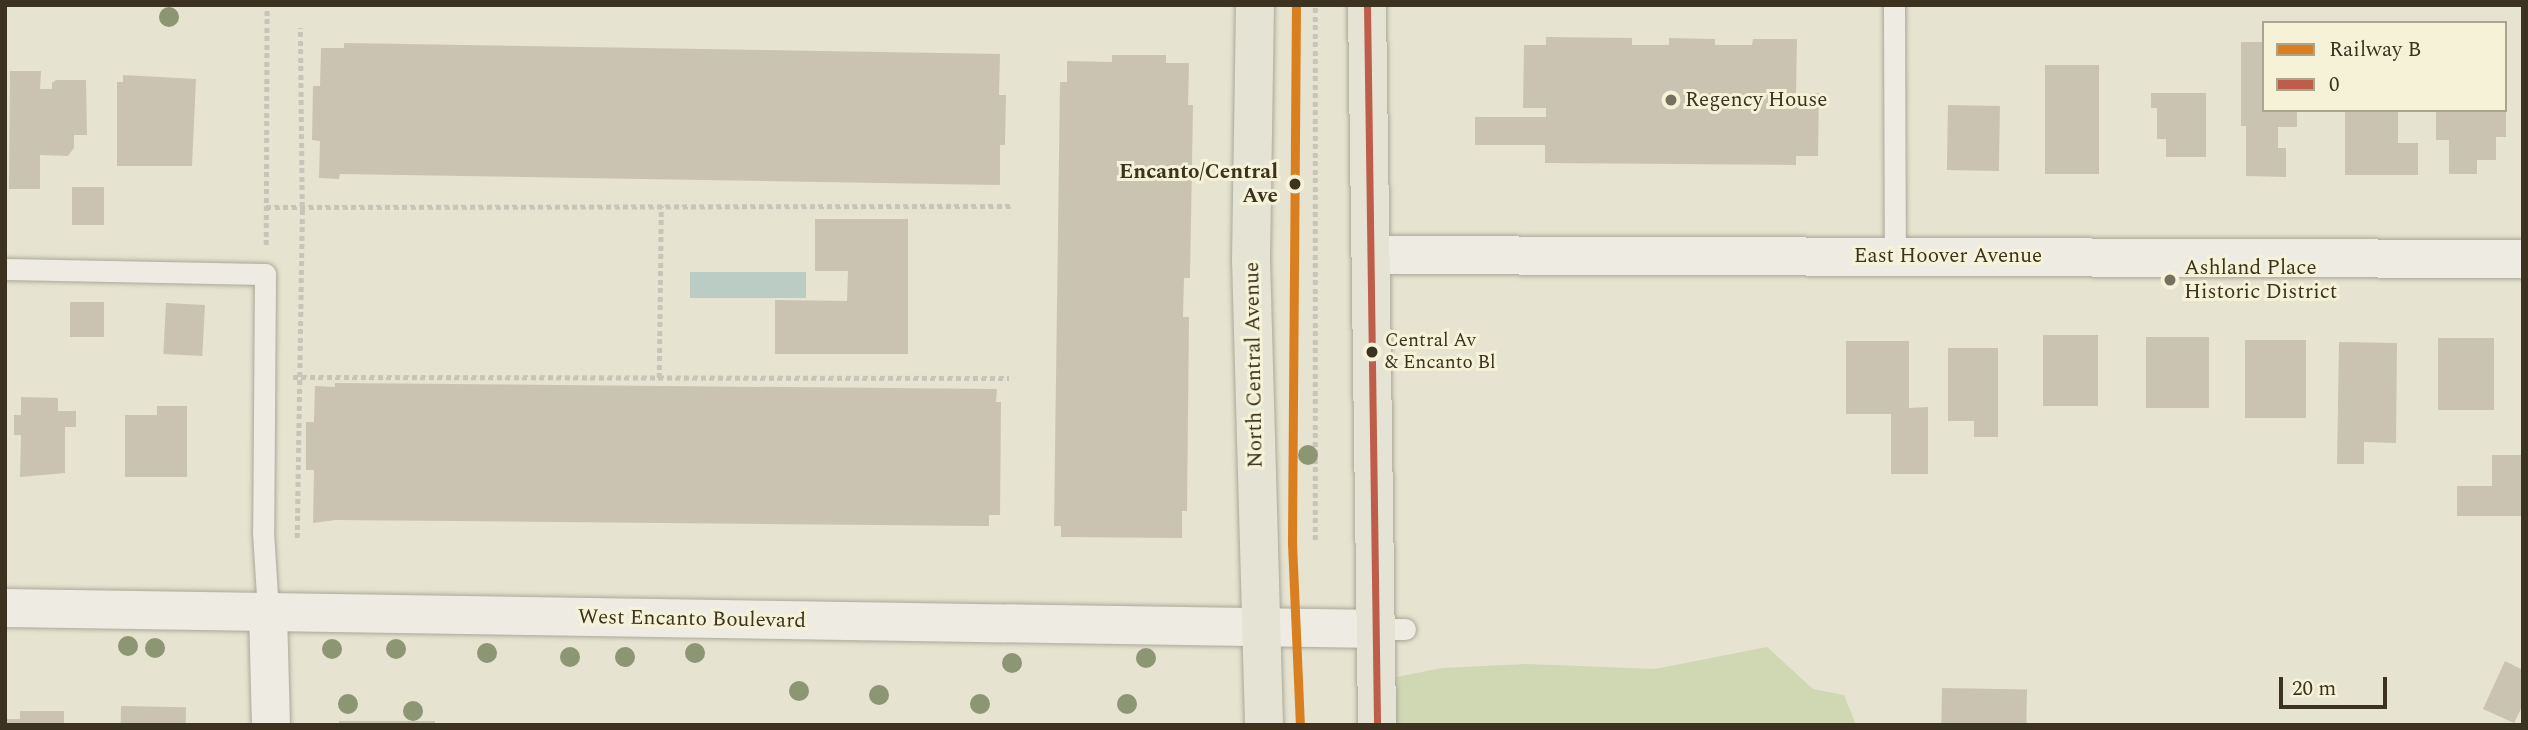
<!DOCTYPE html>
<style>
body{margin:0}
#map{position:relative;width:2528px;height:730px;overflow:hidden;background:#e6e3d0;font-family:Spectral,serif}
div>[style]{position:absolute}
.green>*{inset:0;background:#d0d7b3}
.water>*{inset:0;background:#bbccc4;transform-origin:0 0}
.building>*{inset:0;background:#cac3b1;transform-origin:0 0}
.path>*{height:4.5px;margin-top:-2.25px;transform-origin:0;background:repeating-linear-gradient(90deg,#c7c4b9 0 5px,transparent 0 8.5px)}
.roads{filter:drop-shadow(0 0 2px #aba899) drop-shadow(0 0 2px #aba899)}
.lane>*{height:21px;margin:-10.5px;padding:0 10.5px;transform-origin:10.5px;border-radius:10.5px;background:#eeece2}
.street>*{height:38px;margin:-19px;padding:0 19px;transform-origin:19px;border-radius:19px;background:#eeece2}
.primary>*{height:38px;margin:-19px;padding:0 19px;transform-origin:19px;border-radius:19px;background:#e5e3d3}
.bus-1>*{height:7px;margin:-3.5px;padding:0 3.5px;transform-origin:3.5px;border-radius:3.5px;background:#be5d49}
.rail-1>*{height:9px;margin:-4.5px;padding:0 4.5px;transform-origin:4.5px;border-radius:4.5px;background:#d97f20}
.trees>*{width:20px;height:20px;margin:-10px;border-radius:50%;background:#8c9673}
.dots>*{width:19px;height:19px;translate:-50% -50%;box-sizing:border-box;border:4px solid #f6f2d7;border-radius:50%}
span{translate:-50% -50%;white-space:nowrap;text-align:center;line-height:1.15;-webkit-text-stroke:6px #f6f2d7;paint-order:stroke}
.bus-label{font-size:19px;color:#3b3220}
.left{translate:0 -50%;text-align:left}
.poi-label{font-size:21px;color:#3b3220}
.stop-label{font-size:21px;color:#3b3220;font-weight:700}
.right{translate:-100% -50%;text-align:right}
.street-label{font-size:21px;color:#3b3220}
.frame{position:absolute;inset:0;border:7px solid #3b3220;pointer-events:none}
.legend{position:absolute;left:2262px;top:21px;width:245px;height:91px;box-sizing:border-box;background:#f6f2d7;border:2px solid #aba58e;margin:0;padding:9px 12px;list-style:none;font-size:21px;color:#3b3220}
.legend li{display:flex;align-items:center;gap:14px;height:35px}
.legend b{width:35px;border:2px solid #aba58e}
.scale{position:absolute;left:2279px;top:677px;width:108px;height:32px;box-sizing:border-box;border:4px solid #3b3220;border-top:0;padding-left:9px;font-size:21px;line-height:24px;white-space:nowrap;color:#3b3220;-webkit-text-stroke:5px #f6f2d7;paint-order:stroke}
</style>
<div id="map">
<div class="green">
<i style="clip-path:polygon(1767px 647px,1813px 689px,1844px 695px,1856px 725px,1377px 725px,1377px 681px,1442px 668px,1527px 664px,1655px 669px)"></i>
</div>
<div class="water">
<i style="left:690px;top:272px;width:116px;height:26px"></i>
</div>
<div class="building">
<i style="clip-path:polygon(1546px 37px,1632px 38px,1632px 45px,1669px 45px,1669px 38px,1715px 39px,1715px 45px,1752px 45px,1753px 39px,1797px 39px,1796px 93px,1819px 93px,1818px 156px,1796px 156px,1796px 165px,1545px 163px,1545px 145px,1475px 145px,1475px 117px,1546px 117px,1546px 108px,1523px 108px,1524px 45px,1546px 45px)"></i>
<i style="clip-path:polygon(2241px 42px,2264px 42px,2264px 110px,2297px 110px,2297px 127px,2278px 127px,2278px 148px,2286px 148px,2286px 177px,2246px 176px,2246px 126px,2241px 126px)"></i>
<i style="clip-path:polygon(344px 43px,1000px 54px,999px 95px,1006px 95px,1005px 145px,1000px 145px,1000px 185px,340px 174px,339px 179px,319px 178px,320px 141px,312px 140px,313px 86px,320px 86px,321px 48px,344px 48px)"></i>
<i style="clip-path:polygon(1112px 55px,1166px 55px,1166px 63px,1189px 63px,1188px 105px,1193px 105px,1190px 278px,1184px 278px,1183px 317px,1189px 317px,1187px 511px,1182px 511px,1182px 538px,1061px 537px,1061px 526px,1054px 526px,1060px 82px,1067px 82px,1067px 61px,1112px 62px)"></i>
<i style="left:2045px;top:65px;width:54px;height:109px"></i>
<i style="clip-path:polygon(10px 71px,41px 71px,40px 89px,52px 89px,52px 83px,56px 80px,86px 80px,87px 135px,74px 135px,74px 148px,68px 156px,40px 155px,40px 189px,9px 189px)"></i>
<i style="clip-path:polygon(123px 75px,196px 79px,192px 166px,117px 166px,117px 82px,123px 82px)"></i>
<i style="clip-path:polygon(2151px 93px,2206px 93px,2206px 157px,2166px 157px,2166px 139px,2157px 139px,2157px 108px,2151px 108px)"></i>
<i style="left:1948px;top:105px;width:52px;height:65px;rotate:1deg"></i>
<i style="clip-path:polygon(2345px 110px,2398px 110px,2398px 143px,2418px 143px,2418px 175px,2345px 175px)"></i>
<i style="clip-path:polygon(2436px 110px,2506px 110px,2506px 137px,2496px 137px,2496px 160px,2477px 160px,2477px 174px,2449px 174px,2449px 140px,2436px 140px)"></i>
<i style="left:72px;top:187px;width:32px;height:38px"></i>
<i style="clip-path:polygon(815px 219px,908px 219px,908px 354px,775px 354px,775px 300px,847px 301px,848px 271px,815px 271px)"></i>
<i style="left:70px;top:302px;width:34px;height:35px"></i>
<i style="left:166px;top:303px;width:39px;height:51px;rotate:3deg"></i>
<i style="left:2043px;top:335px;width:55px;height:71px"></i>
<i style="left:2146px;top:337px;width:63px;height:71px"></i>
<i style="left:2438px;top:338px;width:56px;height:72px"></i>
<i style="left:2245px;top:340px;width:61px;height:78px"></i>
<i style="clip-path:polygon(1846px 341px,1909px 341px,1909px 408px,1928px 407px,1928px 474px,1891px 474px,1891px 414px,1846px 414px)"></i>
<i style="clip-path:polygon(2339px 342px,2397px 343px,2396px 443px,2364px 442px,2364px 464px,2337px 464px)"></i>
<i style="clip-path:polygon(1948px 348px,1998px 348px,1998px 437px,1974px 437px,1974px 421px,1948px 421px)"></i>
<i style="clip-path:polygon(335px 383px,997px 389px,996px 402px,1001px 402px,1000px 515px,989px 515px,989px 526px,335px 520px,313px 523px,314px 470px,306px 470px,306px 422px,314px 422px,315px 386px,335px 387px)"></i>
<i style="clip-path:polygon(21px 397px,58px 398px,58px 411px,76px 411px,76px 427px,65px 427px,65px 473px,20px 477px,21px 435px,14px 435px,14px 415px,21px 415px)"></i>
<i style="clip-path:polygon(157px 406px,187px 406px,187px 477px,125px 477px,125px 415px,157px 415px)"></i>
<i style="clip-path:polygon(2492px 455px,2523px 455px,2523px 516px,2457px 516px,2457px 486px,2492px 486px)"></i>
<i style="clip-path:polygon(2505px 661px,2523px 670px,2523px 705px,2514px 723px,2483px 709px)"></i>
<i style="left:1942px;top:688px;width:85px;height:37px;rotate:1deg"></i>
<i style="left:121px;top:706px;width:65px;height:19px;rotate:1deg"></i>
<i style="clip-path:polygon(20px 711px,64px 711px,64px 725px,5px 725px,5px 719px,20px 719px)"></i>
<i style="left:339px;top:721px;width:96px;height:4px"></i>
</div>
<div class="path">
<i style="left:266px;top:207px;width:745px;rotate:-0.08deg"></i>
<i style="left:266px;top:245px;width:240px;rotate:-89.8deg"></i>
<i style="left:293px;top:377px;width:716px;rotate:0.08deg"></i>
<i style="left:659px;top:378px;width:172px;rotate:-89.3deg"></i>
<i style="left:297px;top:538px;width:331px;rotate:-89.1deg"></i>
<i style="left:302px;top:207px;width:179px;rotate:-90.6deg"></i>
<i style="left:1315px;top:540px;width:535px;rotate:-90deg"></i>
</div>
<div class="roads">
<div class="lane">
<i style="left:1894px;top:5px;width:250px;rotate:89.8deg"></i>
<i style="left:5px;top:269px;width:260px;rotate:1.1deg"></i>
<i style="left:265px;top:274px;width:258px;rotate:90.4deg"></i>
<i style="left:263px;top:532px;width:80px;rotate:86.4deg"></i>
<i style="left:1378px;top:629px;width:27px"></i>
</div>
<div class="street">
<i style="left:1372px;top:255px;width:1151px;rotate:0.2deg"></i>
<i style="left:5px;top:608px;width:1373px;rotate:0.88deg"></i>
<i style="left:268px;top:612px;width:113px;rotate:88.5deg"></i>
</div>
<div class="primary">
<i style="left:1255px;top:5px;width:254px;rotate:90.9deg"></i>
<i style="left:1251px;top:259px;width:466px;rotate:88.4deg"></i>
<i style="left:1367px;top:5px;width:720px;rotate:89.2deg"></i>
</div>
</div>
<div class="bus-1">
<i style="left:1367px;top:5px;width:720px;rotate:89.2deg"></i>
</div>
<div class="rail-1">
<i style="left:1296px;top:5px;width:538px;rotate:90.43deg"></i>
<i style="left:1292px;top:543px;width:182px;rotate:87.5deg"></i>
</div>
<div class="trees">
<i style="left:169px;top:17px"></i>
<i style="left:1308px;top:455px"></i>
<i style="left:128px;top:646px"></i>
<i style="left:155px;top:648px"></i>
<i style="left:332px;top:649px"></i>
<i style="left:396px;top:649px"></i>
<i style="left:487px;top:653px"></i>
<i style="left:695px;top:653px"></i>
<i style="left:570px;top:657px"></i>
<i style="left:625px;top:657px"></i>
<i style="left:1146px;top:658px"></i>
<i style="left:1012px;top:663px"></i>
<i style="left:799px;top:691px"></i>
<i style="left:879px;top:695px"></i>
<i style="left:348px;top:704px"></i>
<i style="left:980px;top:704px"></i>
<i style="left:1127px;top:704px"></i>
<i style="left:413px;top:711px"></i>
</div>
<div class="dots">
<i style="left:1671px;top:100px;background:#77705e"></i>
<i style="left:1295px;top:184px;background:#3b3220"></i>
<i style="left:2170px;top:280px;background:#77705e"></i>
<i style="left:1372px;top:352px;background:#3b3220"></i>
</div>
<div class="bus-label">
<span class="left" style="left:1385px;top:352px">Central Av<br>&amp; Encanto Bl</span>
</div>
<div class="poi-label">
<span class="left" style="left:1685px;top:100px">Regency House</span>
<span class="left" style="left:2184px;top:280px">Ashland Place<br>Historic District</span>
</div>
<div class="stop-label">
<span class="right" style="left:1278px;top:184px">Encanto/Central<br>Ave</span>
</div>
<div class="street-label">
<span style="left:1948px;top:256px">East Hoover Avenue</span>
<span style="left:1254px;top:365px;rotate:-91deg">North Central Avenue</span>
<span style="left:692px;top:619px;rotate:1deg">West Encanto Boulevard</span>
</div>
<div class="frame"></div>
<ul class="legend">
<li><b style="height:9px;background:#d97f20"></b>Railway B</li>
<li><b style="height:9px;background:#be5d49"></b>0</li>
</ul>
<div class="scale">20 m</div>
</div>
